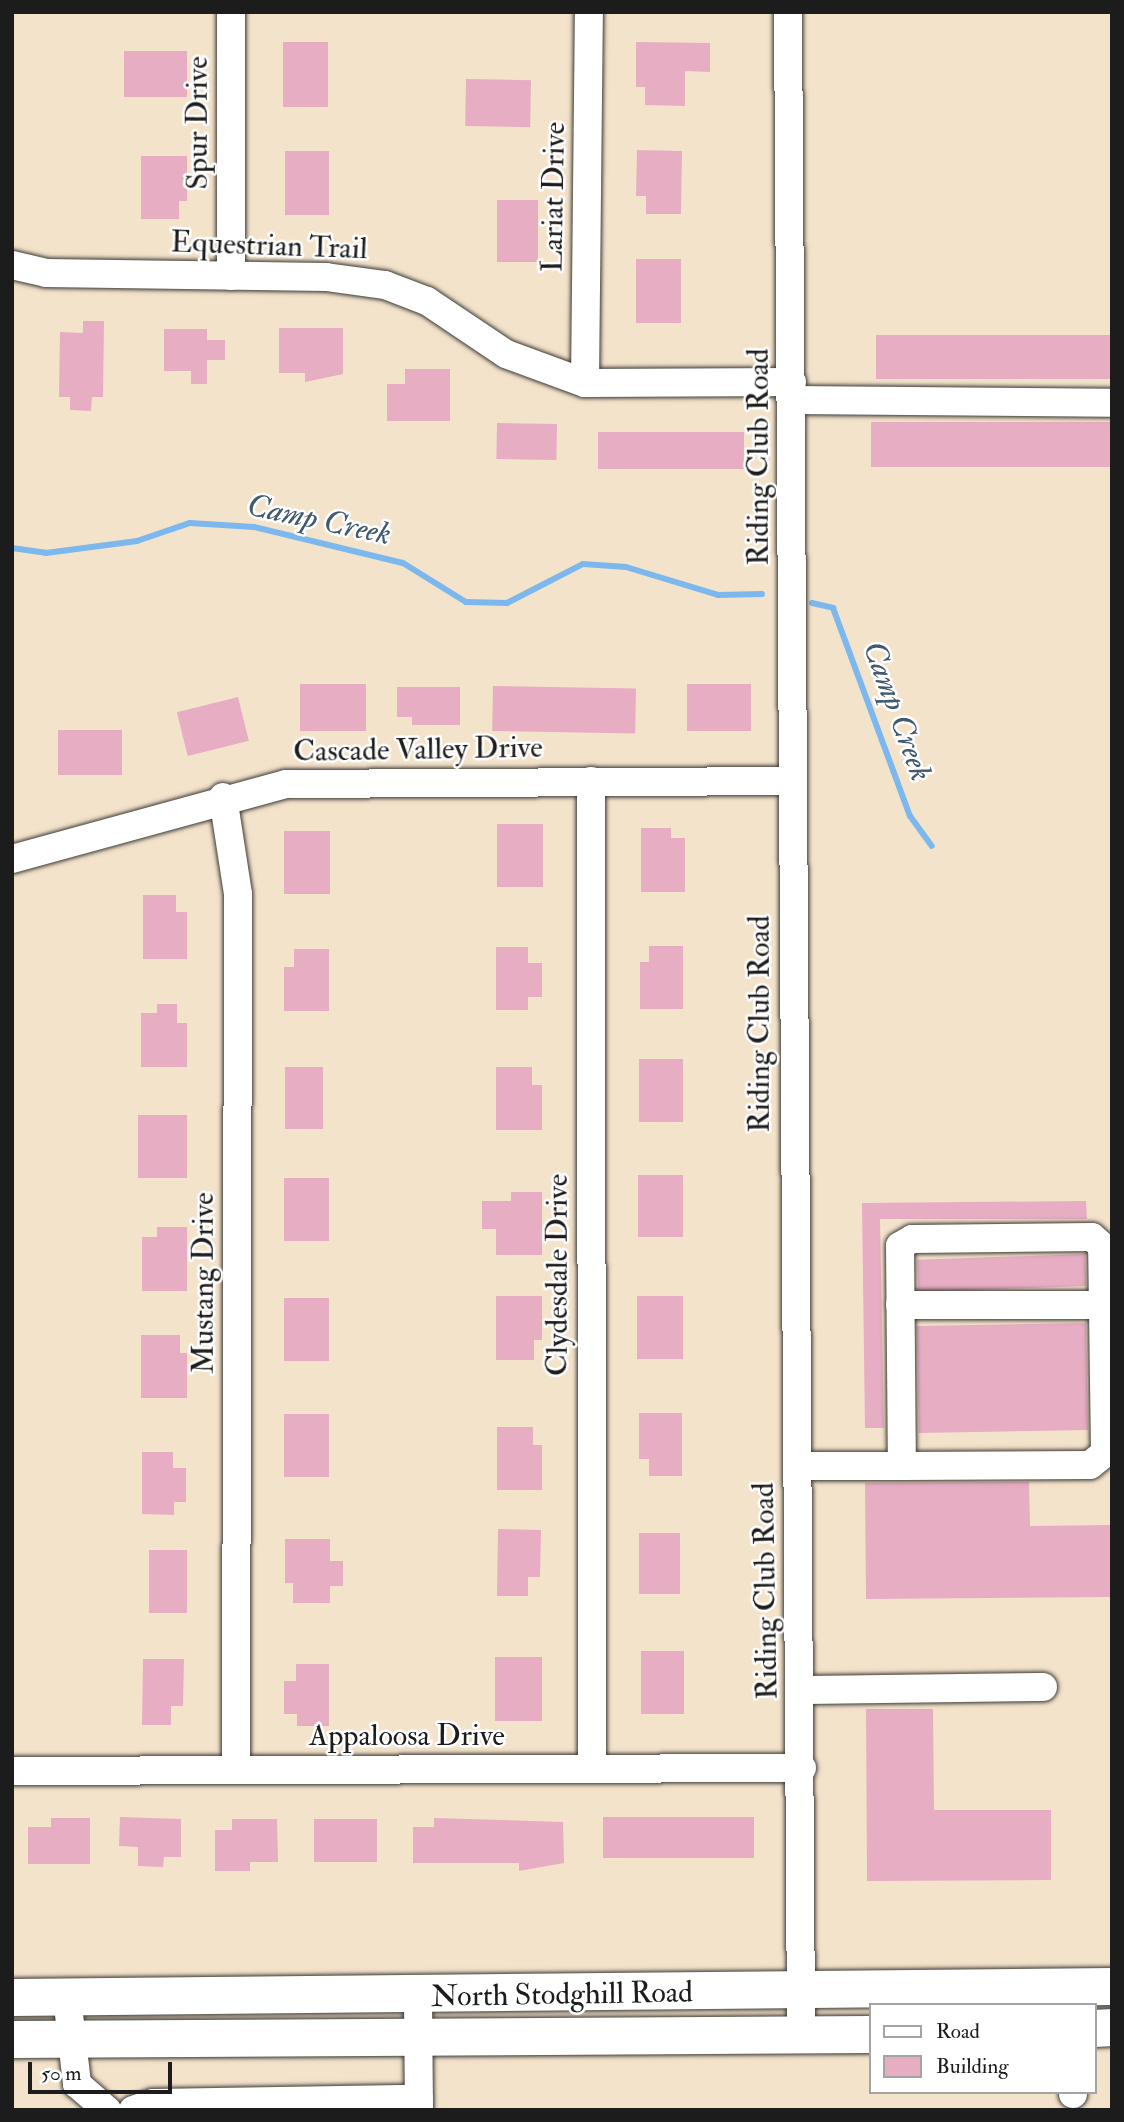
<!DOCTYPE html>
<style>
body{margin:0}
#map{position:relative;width:1124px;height:2122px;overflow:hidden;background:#f4e3cb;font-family:"IM FELL Double Pica",serif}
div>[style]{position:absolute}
.stream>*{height:6px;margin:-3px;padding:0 3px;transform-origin:3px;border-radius:3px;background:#7cb8ee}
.building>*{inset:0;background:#e7adc2;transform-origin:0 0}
.roads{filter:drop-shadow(0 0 2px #3c3a36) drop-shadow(0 0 2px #3c3a36)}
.minor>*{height:28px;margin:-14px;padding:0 14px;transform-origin:14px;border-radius:14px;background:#fff}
.major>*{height:37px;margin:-18.5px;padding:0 18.5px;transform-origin:18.5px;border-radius:18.5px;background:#fff}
span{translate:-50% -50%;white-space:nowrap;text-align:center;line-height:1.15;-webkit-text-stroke:5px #fff;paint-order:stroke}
.street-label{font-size:30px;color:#1c1c1c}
.water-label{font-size:32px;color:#425a70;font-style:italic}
.frame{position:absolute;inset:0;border:14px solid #1c1c1c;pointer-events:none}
.legend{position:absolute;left:869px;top:2003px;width:228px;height:91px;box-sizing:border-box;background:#fff;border:2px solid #a4a4a4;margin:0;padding:9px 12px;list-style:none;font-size:21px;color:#1c1c1c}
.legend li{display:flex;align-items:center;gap:14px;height:35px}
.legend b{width:35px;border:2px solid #a4a4a4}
.scale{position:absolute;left:28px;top:2062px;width:144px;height:32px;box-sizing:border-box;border:4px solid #1c1c1c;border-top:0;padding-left:9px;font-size:21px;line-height:24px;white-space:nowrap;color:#1c1c1c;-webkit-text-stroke:5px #fff;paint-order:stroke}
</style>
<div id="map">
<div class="stream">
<i style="left:12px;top:548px;width:34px;rotate:8deg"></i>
<i style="left:46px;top:553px;width:92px;rotate:-7.5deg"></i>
<i style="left:137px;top:541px;width:56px;rotate:-18.8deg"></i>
<i style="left:190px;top:523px;width:64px;rotate:3.6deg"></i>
<i style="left:254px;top:527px;width:153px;rotate:13.6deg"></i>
<i style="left:403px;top:563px;width:74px;rotate:31.8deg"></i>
<i style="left:466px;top:602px;width:41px;rotate:1.4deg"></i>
<i style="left:507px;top:603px;width:85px;rotate:-27.2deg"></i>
<i style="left:583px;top:564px;width:43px;rotate:4deg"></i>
<i style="left:626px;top:567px;width:96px;rotate:16.9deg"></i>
<i style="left:718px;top:595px;width:44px;rotate:-1.3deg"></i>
<i style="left:812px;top:603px;width:22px;rotate:13deg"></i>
<i style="left:833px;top:608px;width:222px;rotate:69.7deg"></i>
<i style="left:910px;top:816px;width:37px;rotate:54deg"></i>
</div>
<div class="building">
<i style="left:283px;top:42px;width:45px;height:65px"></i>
<i style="clip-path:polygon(636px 42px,710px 43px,710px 72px,685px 71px,685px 106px,645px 105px,645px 87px,636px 87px)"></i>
<i style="left:124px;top:51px;width:63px;height:46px"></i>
<i style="left:466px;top:79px;width:65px;height:47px;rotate:1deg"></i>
<i style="clip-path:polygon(637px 150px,682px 151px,681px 214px,646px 214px,646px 196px,636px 196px)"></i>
<i style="left:285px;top:151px;width:44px;height:64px"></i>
<i style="clip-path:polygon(141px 156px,187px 156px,187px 201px,179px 201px,179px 219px,141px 219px)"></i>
<i style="left:497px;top:200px;width:41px;height:62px"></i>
<i style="left:636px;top:259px;width:45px;height:64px"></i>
<i style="clip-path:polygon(83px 321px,104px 321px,103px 397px,92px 397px,91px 411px,70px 410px,70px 397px,59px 397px,60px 332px,83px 333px)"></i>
<i style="clip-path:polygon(279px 328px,343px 328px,343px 374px,305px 382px,305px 373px,279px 373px)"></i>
<i style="clip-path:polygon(164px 329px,207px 329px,207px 340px,225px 340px,225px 360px,207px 360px,207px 384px,191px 384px,191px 371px,164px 371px)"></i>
<i style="left:876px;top:335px;width:236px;height:44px"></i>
<i style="clip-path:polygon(405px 369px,450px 369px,450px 421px,387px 421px,387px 384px,405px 384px)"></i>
<i style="left:871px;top:422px;width:241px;height:45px"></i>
<i style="left:497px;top:423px;width:60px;height:36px;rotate:1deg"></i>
<i style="left:744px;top:432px;width:37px;height:146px;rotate:90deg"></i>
<i style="left:300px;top:684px;width:66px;height:47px"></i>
<i style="left:687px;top:684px;width:64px;height:47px"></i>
<i style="left:493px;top:686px;width:143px;height:45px;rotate:1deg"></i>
<i style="clip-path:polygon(397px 687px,460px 687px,460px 725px,412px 725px,412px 717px,397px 717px)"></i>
<i style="left:238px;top:697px;width:45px;height:63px;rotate:76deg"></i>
<i style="left:58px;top:730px;width:64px;height:45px"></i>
<i style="left:497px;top:824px;width:46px;height:63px"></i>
<i style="clip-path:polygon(641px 828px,671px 828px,671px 838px,685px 838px,685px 892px,641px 892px)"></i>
<i style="left:284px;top:831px;width:46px;height:63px"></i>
<i style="clip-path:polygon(143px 895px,176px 895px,176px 912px,187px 912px,187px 959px,143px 959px)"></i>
<i style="clip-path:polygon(649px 946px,683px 946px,683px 1009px,640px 1009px,640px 962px,649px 962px)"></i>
<i style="clip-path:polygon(496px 947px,528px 947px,528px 963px,542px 963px,542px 997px,528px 997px,528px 1010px,496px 1010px)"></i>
<i style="clip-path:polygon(294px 949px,329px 949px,329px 1011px,284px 1011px,284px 967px,294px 967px)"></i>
<i style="clip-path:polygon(157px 1004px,177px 1004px,177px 1023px,187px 1023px,187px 1067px,141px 1067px,141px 1013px,157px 1013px)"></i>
<i style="left:639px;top:1059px;width:44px;height:63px"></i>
<i style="left:285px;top:1067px;width:38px;height:62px"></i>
<i style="clip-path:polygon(496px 1067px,532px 1067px,532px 1085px,542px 1085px,542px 1130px,496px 1130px)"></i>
<i style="left:138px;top:1115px;width:49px;height:63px"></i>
<i style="left:638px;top:1175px;width:45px;height:62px"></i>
<i style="left:284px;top:1178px;width:45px;height:63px"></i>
<i style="clip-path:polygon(511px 1192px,542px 1192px,542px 1255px,496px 1255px,496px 1229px,482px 1229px,482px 1201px,511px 1201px)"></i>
<i style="clip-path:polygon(1086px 1201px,1087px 1219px,880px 1219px,884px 1428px,865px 1428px,862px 1203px)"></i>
<i style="clip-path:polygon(157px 1227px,187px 1227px,187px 1291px,142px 1291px,142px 1237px,157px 1237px)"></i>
<i style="left:1085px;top:1254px;width:32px;height:168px;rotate:88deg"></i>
<i style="clip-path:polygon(496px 1296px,542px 1296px,542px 1340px,534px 1340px,534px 1360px,496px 1360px)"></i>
<i style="left:637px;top:1296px;width:46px;height:63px"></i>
<i style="left:284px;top:1298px;width:45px;height:63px"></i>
<i style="left:1086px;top:1323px;width:107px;height:169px;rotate:89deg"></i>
<i style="clip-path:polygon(141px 1335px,180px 1335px,180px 1353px,187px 1353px,187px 1398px,141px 1398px)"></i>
<i style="clip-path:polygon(639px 1413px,682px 1413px,682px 1476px,649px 1476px,649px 1459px,639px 1459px)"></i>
<i style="left:284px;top:1414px;width:45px;height:63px"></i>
<i style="clip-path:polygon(497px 1427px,533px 1427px,533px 1445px,542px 1445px,542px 1490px,497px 1490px)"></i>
<i style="clip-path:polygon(142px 1452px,173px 1452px,173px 1468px,186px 1468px,186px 1502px,174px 1502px,174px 1515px,142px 1514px)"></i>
<i style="clip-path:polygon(1029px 1482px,1030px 1526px,1112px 1525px,1112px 1597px,866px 1599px,865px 1483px)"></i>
<i style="clip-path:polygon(498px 1529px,541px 1530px,540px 1577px,528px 1577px,528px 1596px,497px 1596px)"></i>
<i style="left:639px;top:1533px;width:41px;height:61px"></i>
<i style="clip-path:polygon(285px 1539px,330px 1539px,330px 1561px,343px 1561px,343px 1586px,330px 1586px,330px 1603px,293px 1603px,293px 1583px,285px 1583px)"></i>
<i style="left:149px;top:1550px;width:38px;height:63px"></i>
<i style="left:641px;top:1651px;width:43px;height:63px"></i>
<i style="left:495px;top:1657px;width:47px;height:64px"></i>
<i style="clip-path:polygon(143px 1659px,184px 1659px,183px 1706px,171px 1706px,171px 1725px,142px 1725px)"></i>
<i style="clip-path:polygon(296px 1664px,329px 1664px,329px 1726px,297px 1726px,297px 1714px,284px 1714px,284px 1681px,296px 1681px)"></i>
<i style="clip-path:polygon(866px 1709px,933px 1709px,934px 1810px,1051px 1810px,1051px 1880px,867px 1881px)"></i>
<i style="clip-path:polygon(120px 1817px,181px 1819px,181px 1857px,164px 1857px,163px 1867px,138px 1866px,138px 1847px,119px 1846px)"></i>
<i style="left:754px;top:1817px;width:41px;height:151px;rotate:90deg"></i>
<i style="clip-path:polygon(51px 1818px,90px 1818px,90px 1864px,28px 1864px,28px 1827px,51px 1827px)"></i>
<i style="clip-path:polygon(434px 1818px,563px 1822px,564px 1863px,519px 1871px,519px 1863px,413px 1863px,413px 1827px,434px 1827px)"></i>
<i style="clip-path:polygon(232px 1819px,277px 1819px,278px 1862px,250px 1862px,250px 1871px,215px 1871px,215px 1830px,232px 1830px)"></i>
<i style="left:314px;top:1819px;width:63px;height:43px"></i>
</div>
<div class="roads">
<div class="minor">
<i style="left:231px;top:12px;width:264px;rotate:90deg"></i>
<i style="left:788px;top:12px;width:2024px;rotate:89.63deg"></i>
<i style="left:12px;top:265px;width:35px;rotate:13deg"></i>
<i style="left:46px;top:273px;width:280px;rotate:0.8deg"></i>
<i style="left:326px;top:277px;width:60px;rotate:7.7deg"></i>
<i style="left:385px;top:285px;width:45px;rotate:20.9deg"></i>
<i style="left:427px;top:301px;width:95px;rotate:33.9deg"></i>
<i style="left:506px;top:354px;width:84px;rotate:20.2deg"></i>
<i style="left:585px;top:383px;width:207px;rotate:-0.3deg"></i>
<i style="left:585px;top:383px;width:371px;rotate:-89.4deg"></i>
<i style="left:793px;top:400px;width:319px;rotate:0.5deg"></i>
<i style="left:591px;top:781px;width:988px;rotate:89.94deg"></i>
<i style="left:223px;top:797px;width:98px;rotate:81.2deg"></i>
<i style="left:238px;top:894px;width:876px;rotate:90.13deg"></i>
<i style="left:12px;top:859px;width:284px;rotate:-15.3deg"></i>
<i style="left:286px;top:784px;width:507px;rotate:-0.34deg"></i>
<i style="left:900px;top:1305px;width:202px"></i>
<i style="left:797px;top:1466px;width:105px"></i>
<i style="left:902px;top:1466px;width:188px;rotate:-0.3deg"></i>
<i style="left:1090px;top:1465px;width:19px;rotate:-39deg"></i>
<i style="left:1105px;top:1453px;width:207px;rotate:-90.8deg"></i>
<i style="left:1102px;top:1246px;width:13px;rotate:-138deg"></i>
<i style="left:1092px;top:1237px;width:180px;rotate:179.4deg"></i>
<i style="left:912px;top:1239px;width:14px;rotate:150deg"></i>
<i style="left:900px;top:1246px;width:220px;rotate:89.5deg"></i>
<i style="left:801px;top:1690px;width:242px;rotate:-0.7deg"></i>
<i style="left:12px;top:1771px;width:790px;rotate:-0.22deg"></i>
<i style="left:67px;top:1997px;width:88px;rotate:83.4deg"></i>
<i style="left:77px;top:2084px;width:40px;rotate:41deg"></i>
<i style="left:418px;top:1997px;width:113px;rotate:89.5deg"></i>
<i style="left:1073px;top:2092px;width:2px;rotate:90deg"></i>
<i style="left:133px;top:2110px;width:21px;rotate:-19deg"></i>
<i style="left:153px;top:2103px;width:266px;rotate:-0.9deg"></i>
</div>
<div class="major">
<i style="left:12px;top:1997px;width:1100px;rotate:-0.57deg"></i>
<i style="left:1094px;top:2028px;width:18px;rotate:-3deg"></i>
<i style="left:12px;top:2039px;width:858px;rotate:-0.33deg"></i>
</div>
</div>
<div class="street-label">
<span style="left:198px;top:123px;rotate:-90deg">Spur Drive</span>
<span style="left:554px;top:197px;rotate:-89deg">Lariat Drive</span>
<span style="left:269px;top:246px;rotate:2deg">Equestrian Trail</span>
<span style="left:759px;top:457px;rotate:-90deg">Riding Club Road</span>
<span style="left:418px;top:750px;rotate:-1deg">Cascade Valley Drive</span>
<span style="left:760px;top:1024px;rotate:-90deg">Riding Club Road</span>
<span style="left:558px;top:1275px;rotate:-90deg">Clydesdale Drive</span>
<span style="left:204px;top:1283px;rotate:-90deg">Mustang Drive</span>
<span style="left:766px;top:1591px;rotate:-91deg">Riding Club Road</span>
<span style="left:407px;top:1736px">Appaloosa Drive</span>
<span style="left:562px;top:1995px;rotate:-1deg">North Stodghill Road</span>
</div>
<div class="water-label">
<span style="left:319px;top:520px;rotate:12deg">Camp Creek</span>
<span style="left:897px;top:711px;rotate:70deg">Camp Creek</span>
</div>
<div class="frame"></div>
<ul class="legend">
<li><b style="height:9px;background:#fff"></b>Road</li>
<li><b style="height:19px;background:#e7adc2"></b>Building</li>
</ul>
<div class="scale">50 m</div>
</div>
